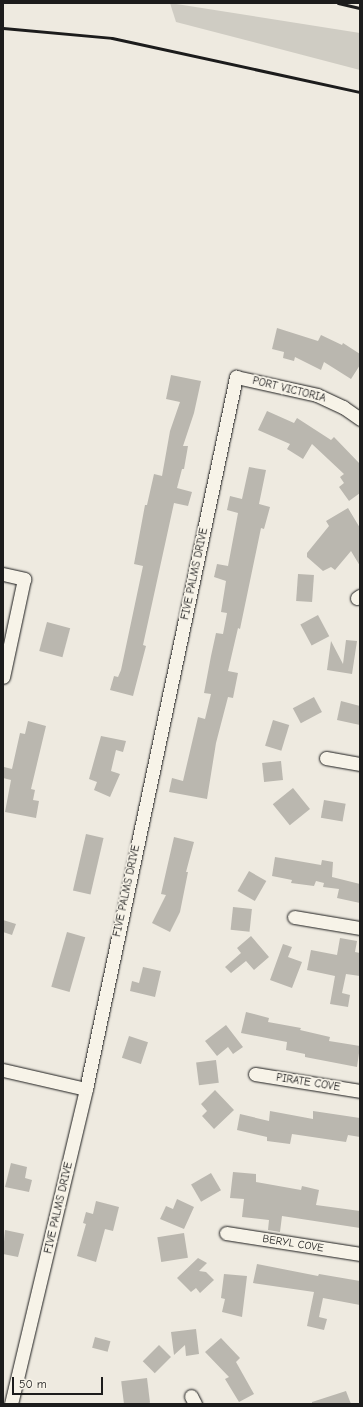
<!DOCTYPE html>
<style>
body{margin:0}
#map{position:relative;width:363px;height:1407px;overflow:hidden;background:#eeeae0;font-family:"Comic Neue",sans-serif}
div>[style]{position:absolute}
.green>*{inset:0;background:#cfccc3}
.building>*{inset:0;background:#bab7af;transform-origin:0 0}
.roads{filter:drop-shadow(0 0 1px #1c1c1c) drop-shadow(0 0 1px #1c1c1c)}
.street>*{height:13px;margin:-6.5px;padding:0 6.5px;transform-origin:6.5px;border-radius:6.5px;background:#f7f3e8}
.rail>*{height:3px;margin:-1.5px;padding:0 1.5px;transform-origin:1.5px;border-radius:1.5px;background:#1c1c1c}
span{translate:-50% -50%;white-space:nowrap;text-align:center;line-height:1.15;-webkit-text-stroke:3.5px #f7f3e8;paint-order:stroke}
.street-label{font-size:11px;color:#1c1c1c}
.frame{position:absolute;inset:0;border:4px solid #1c1c1c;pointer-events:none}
.scale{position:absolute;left:12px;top:1377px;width:91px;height:18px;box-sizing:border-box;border:2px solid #1c1c1c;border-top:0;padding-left:5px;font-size:12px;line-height:14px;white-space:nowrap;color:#1c1c1c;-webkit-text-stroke:3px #f7f3e8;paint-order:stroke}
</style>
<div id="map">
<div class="green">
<i style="clip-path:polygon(170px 3px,360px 33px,360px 70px,176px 22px)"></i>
</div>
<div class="building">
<i style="clip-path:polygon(277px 328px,318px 341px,321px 335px,342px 345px,343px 343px,360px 354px,360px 365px,351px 379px,324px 362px,321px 370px,295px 357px,294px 361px,283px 358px,284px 352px,272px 349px)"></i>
<i style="clip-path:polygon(171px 375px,201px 381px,194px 413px,183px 446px,188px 446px,184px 469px,182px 469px,177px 488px,192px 492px,188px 506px,174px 503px,143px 645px,146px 646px,133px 696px,110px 690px,114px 676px,118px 677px,121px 670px,143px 566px,134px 564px,145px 505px,147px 505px,154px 474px,162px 476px,170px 431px,180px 402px,166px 399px)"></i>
<i style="clip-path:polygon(267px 411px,294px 423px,297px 418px,331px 440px,334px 437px,360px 464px,360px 493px,349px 501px,339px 487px,344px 483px,340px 477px,344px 474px,312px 444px,303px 459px,287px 449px,290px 444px,258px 430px)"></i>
<i style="clip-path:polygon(249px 467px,266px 470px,259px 504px,270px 507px,264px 529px,261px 528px,240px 629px,238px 628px,228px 671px,238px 673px,233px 698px,228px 697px,216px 743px,207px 799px,169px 792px,172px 778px,183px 781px,198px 717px,205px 719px,211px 694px,204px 693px,211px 656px,216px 633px,223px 634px,227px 613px,221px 612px,226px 581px,214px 577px,217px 564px,228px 566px,238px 513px,227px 510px,230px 496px,242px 499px)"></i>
<i style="clip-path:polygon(348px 508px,360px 528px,360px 566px,351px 551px,335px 570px,331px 567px,323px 571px,307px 557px,307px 553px,329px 526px,326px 521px)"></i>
<i style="left:298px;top:574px;width:16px;height:27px;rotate:4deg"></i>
<i style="left:318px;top:615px;width:24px;height:20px;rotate:62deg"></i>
<i style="left:47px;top:622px;width:24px;height:30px;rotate:15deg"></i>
<i style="clip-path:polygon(346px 640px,357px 641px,352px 674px,327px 670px,331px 641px,343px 664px)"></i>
<i style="left:314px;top:697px;width:17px;height:24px;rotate:62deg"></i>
<i style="clip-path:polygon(341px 701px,360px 706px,360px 725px,337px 720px)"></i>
<i style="left:273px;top:720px;width:17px;height:27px;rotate:17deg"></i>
<i style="clip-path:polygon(28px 721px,46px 726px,31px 789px,35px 790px,33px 800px,39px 801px,36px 818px,5px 812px,11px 780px,3px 778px,4px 767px,12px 769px,20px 733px,25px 734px)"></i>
<i style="clip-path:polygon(101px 736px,126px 741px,123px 752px,116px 750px,111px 771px,120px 774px,110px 797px,94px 790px,97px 782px,89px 779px)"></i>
<i style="left:281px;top:761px;width:19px;height:19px;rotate:84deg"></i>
<i style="left:293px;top:788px;width:27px;height:26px;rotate:51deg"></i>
<i style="left:324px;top:800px;width:22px;height:18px;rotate:10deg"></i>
<i style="left:86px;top:834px;width:18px;height:58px;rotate:13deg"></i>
<i style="clip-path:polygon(174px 837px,194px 842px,186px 872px,188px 872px,180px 912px,170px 932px,152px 923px,166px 895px,161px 894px)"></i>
<i style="clip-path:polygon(275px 857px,321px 865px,322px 860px,333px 862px,332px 877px,360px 884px,360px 903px,337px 898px,339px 889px,323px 887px,324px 883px,316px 881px,314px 886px,291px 883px,292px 880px,272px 876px)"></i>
<i style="left:249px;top:871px;width:20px;height:23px;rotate:30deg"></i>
<i style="left:233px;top:907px;width:19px;height:23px;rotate:6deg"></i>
<i style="clip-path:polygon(3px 920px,16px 924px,12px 935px,3px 932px)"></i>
<i style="left:67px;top:932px;width:19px;height:57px;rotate:16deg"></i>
<i style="clip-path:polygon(251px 936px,269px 957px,254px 970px,246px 961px,231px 973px,225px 967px,241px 953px,237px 948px)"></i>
<i style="clip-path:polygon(340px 938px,357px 941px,355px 952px,360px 953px,360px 976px,346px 974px,342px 993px,350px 995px,348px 1007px,330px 1004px,335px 976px,307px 970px,311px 950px,337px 955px)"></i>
<i style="clip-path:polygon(283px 944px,292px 947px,288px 957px,302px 962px,292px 988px,270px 980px)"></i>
<i style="clip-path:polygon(143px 967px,161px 971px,155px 997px,130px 991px,132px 981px,139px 983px)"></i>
<i style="clip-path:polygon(246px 1012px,269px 1018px,268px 1022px,301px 1028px,300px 1030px,330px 1037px,329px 1041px,360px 1046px,357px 1067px,305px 1057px,305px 1054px,286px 1050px,287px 1042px,241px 1033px)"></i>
<i style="clip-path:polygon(226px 1025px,243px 1047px,233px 1054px,228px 1047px,217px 1056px,205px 1041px)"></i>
<i style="left:129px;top:1036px;width:20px;height:23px;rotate:18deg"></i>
<i style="left:216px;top:1060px;width:23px;height:20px;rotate:83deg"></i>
<i style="clip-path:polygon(215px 1090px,234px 1110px,214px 1129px,202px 1116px,207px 1111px,201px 1104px)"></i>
<i style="clip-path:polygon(270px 1111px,313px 1119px,313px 1111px,360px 1118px,360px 1137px,348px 1135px,346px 1142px,292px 1134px,290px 1144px,267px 1141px,267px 1137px,237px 1130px,240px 1114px,269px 1121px)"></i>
<i style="clip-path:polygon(11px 1163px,27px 1167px,25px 1178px,32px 1180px,29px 1192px,5px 1187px)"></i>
<i style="clip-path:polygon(233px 1172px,256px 1174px,256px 1182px,301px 1190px,302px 1186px,319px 1190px,316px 1205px,360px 1211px,360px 1228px,282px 1216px,280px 1232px,268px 1230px,269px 1220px,242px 1217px,244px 1199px,230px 1198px)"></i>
<i style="left:211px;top:1173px;width:20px;height:23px;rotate:60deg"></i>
<i style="clip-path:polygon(177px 1199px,194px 1207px,184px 1229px,160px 1219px,166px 1206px,173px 1209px)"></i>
<i style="clip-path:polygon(96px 1201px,119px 1207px,113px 1231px,105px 1229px,96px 1262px,77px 1256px,86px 1224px,83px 1223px,86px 1212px,93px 1214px)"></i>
<i style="clip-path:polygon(5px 1230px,24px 1234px,18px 1257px,3px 1254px)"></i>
<i style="left:184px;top:1233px;width:25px;height:27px;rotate:81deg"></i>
<i style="clip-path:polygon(198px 1258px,207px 1263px,199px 1271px,206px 1272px,214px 1280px,200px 1293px,196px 1288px,191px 1292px,177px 1278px)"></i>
<i style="clip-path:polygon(257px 1264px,318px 1276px,319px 1274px,360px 1281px,360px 1305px,323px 1298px,319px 1317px,327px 1319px,324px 1330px,307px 1326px,314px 1292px,253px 1283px)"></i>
<i style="clip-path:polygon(224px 1274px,247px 1276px,242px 1317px,222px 1312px,225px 1299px,221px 1298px)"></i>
<i style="clip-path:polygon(196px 1329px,199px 1354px,186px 1356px,185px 1345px,174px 1355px,171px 1332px)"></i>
<i style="left:95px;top:1337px;width:16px;height:11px;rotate:15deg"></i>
<i style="clip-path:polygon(221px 1338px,240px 1358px,236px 1362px,254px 1394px,239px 1402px,225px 1379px,229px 1377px,205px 1352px)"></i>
<i style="left:159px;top:1345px;width:17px;height:23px;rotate:45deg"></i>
<i style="left:147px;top:1378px;width:25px;height:26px;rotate:83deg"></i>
<i style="clip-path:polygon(346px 1391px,351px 1404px,312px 1404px,312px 1402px)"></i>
</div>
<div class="roads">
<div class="street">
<i style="left:3px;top:574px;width:22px;rotate:13deg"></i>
<i style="left:24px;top:579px;width:100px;rotate:102.1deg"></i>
<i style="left:357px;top:598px;width:4px;rotate:-34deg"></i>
<i style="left:326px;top:758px;width:35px;rotate:10deg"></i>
<i style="left:294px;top:917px;width:67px;rotate:9.5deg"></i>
<i style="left:3px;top:1070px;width:85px;rotate:12.9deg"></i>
<i style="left:255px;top:1074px;width:106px;rotate:9.2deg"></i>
<i style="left:226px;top:1233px;width:136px;rotate:8.9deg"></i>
<i style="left:191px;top:1396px;width:9px;rotate:63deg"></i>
<i style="left:11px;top:1404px;width:324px;rotate:-76.6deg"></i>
<i style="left:86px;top:1089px;width:728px;rotate:-78.1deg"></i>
<i style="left:236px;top:377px;width:83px;rotate:12.5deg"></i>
<i style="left:317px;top:395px;width:29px;rotate:25deg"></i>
<i style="left:343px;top:407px;width:21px;rotate:35deg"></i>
</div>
</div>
<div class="rail">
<i style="left:338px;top:3px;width:23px;rotate:13deg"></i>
<i style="left:3px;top:28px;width:109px;rotate:5.2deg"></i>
<i style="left:112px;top:38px;width:254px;rotate:12.3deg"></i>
</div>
<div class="street-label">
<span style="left:289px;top:390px;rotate:14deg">PORT VICTORIA</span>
<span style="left:195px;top:574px;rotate:-78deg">FIVE PALMS DRIVE</span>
<span style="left:127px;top:891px;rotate:-78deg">FIVE PALMS DRIVE</span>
<span style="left:308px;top:1083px;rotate:9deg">PIRATE COVE</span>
<span style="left:59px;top:1208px;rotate:-77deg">FIVE PALMS DRIVE</span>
<span style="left:293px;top:1244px;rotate:9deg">BERYL COVE</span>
</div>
<div class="frame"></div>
<div class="scale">50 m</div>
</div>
